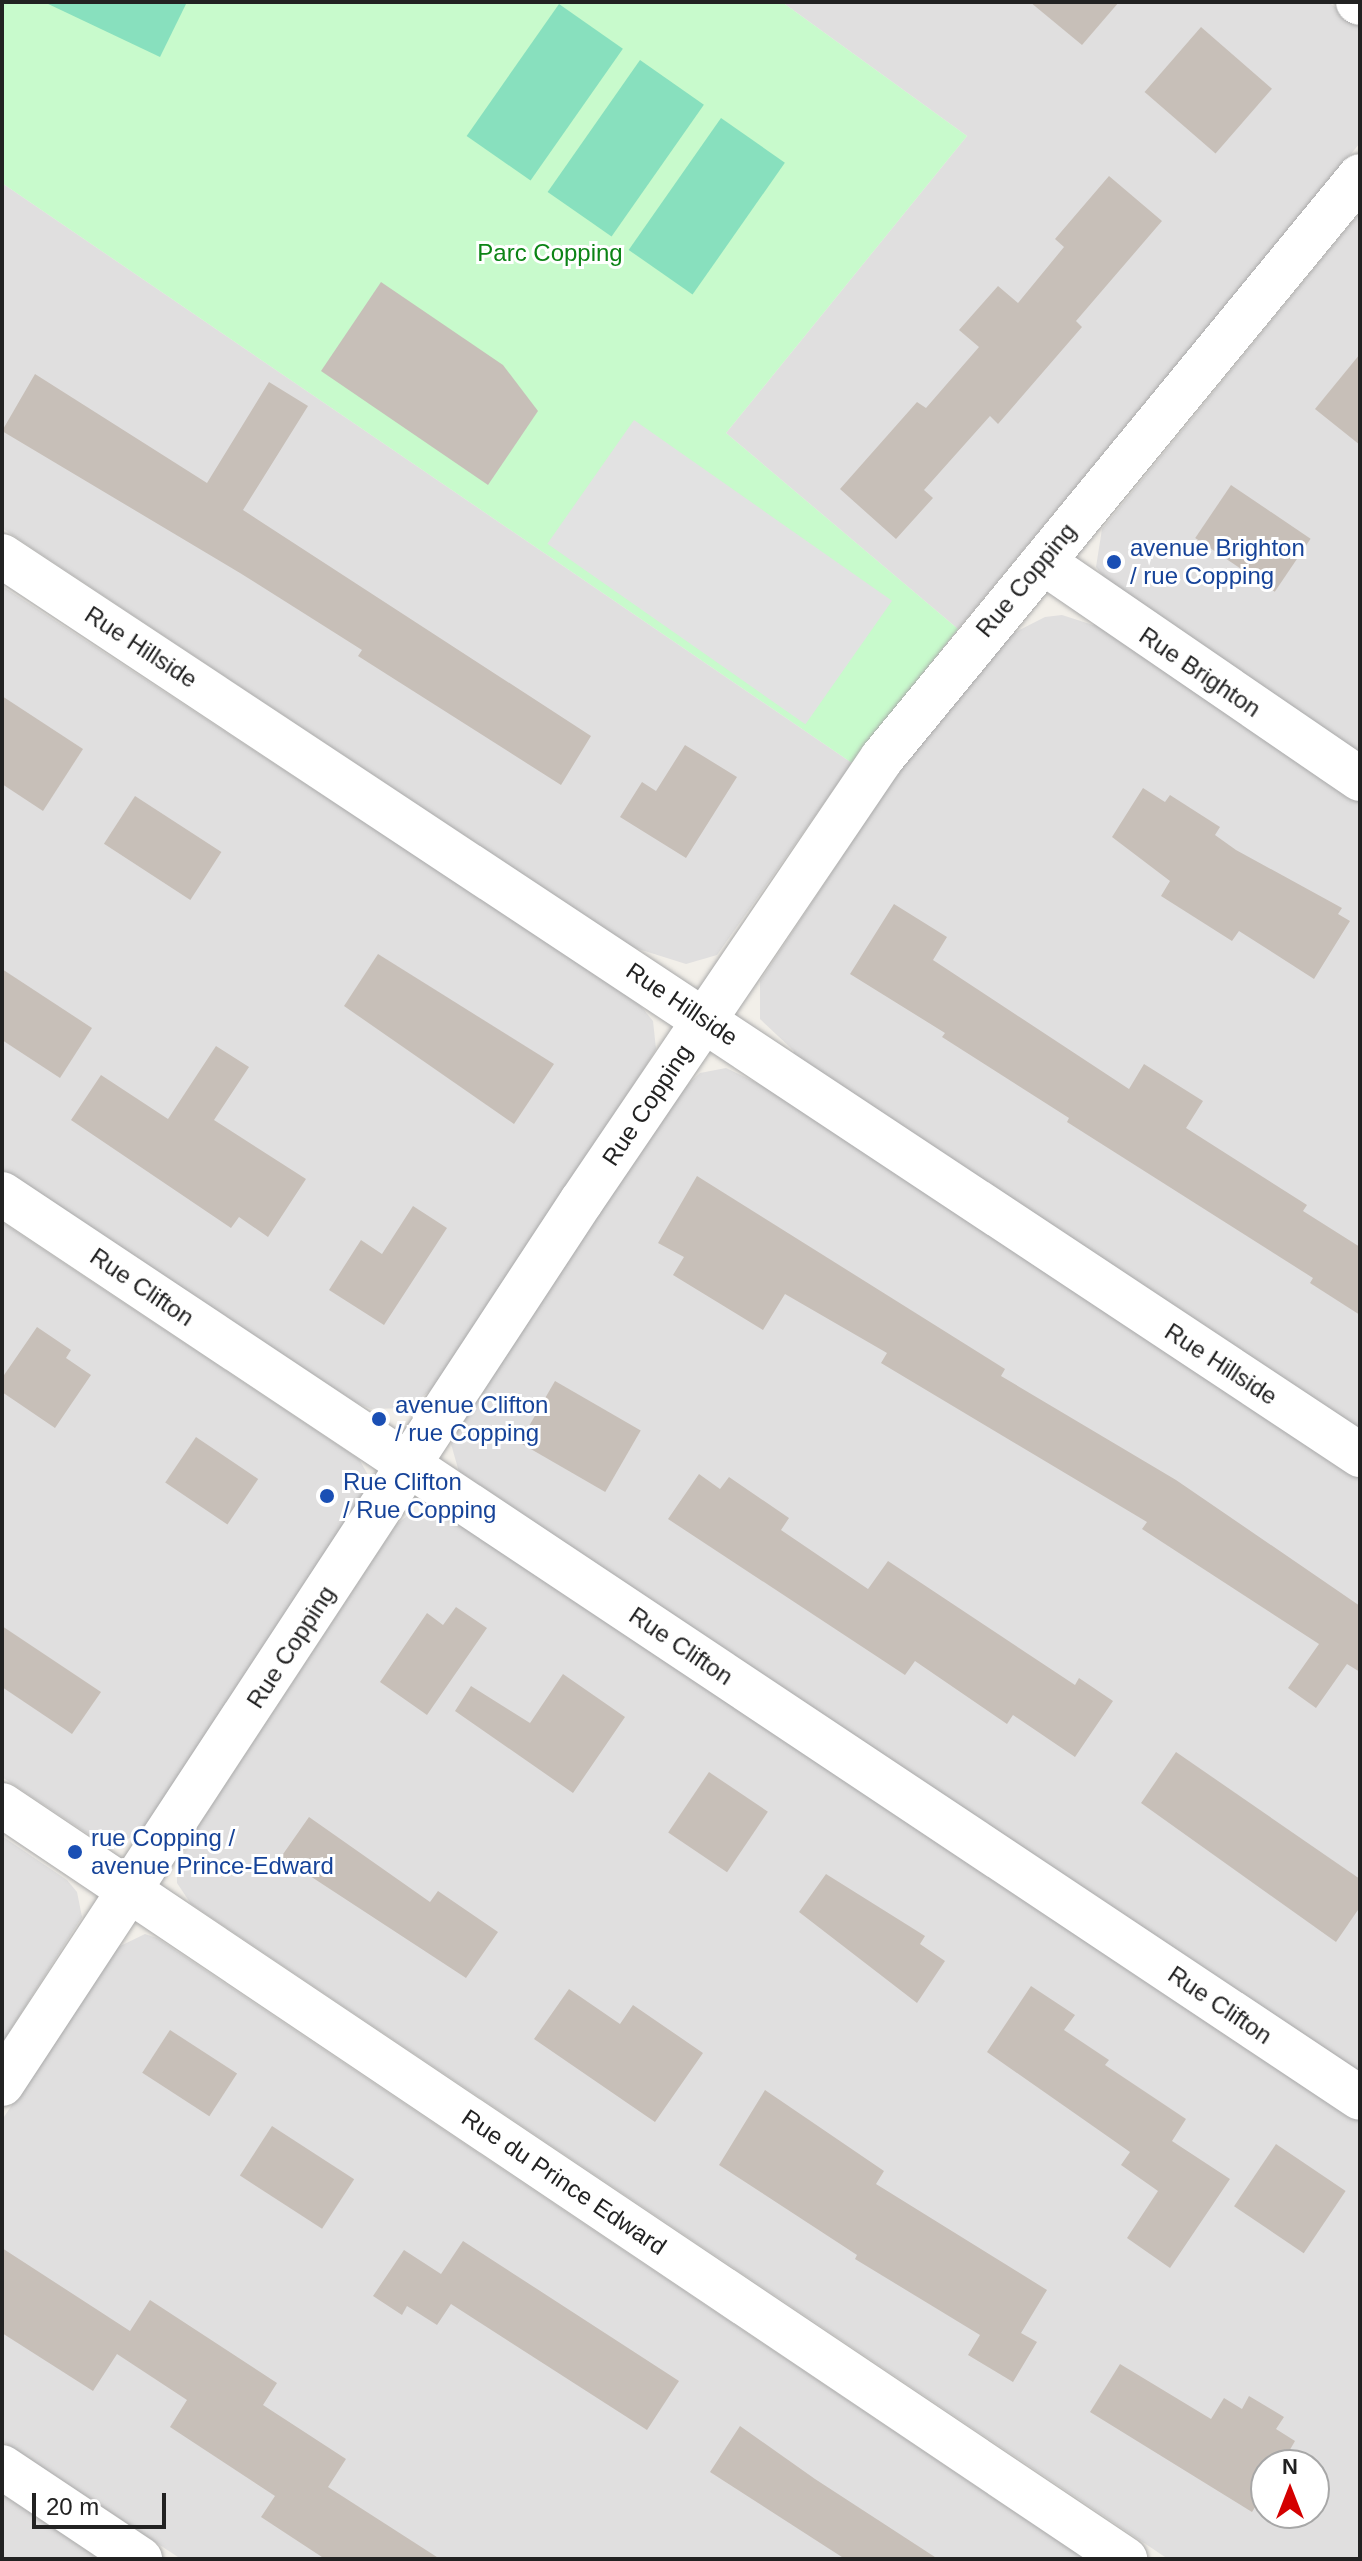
<!DOCTYPE html>
<style>
body{margin:0}
#map{position:relative;width:1362px;height:2561px;overflow:hidden;background:#f2efe9;font-family:Arial,sans-serif}
div>[style]{position:absolute}
.residential>*{inset:0;background:#e0dfdf}
.park>*{inset:0;background:#c8facc}
.pitch>*{inset:0;background:#88e0be;transform-origin:0 0}
.parking>*{inset:0;background:#e2e2e2;transform-origin:0 0}
.building>*{inset:0;background:#c7bfb8;transform-origin:0 0}
.roads{filter:drop-shadow(0 0 2px #a9a9a9) drop-shadow(0 0 2px #a9a9a9)}
.minor>*{height:44px;margin:-22px;padding:0 22px;transform-origin:22px;border-radius:22px;background:#fff}
.dots>*{width:22px;height:22px;translate:-50% -50%;box-sizing:border-box;border:4px solid #fff;border-radius:50%}
span{translate:-50% -50%;white-space:nowrap;text-align:center;line-height:1.15;-webkit-text-stroke:6px #fff;paint-order:stroke}
.park-label{font-size:24px;color:#0c8416}
.transit-label{font-size:24px;color:#164399}
.left{translate:0 -50%;text-align:left}
.street-label{font-size:24px;color:#222}
.frame{position:absolute;inset:0;border:4px solid #222;pointer-events:none}
.north{position:absolute;left:1250px;top:2449px;width:80px;height:80px;box-sizing:border-box;background:#fff;border:2px solid #a7a7a7;border-radius:50%;rotate:0deg;font-size:22px;font-weight:700;line-height:32px;text-align:center;color:#222}
.north::after{content:'';display:block;margin:auto;width:28px;height:36px;background:#d40000;clip-path:polygon(50% 0,100% 100%,50% 72%,0 100%)}
.scale{position:absolute;left:32px;top:2493px;width:134px;height:36px;box-sizing:border-box;border:4px solid #222;border-top:0;padding-left:10px;font-size:24px;line-height:28px;white-space:nowrap;color:#222;-webkit-text-stroke:6px #fff;paint-order:stroke}
</style>
<div id="map">
<div class="residential">
<i style="clip-path:polygon(782px 2px,1328px 2px,1360px 24px,1360px 143px,958px 629px,726px 433px,967px 136px)"></i>
<i style="clip-path:polygon(2px 183px,852px 763px,717px 955px,686px 964px,632px 947px,2px 528px)"></i>
<i style="clip-path:polygon(evenodd,1360px 212px,1360px 2559px,1168px 2559px,191px 1904px,177px 1883px,177px 1870px,191px 1837px,396px 1525px,407px 1516px,435px 1513px,475px 1533px,499px 1498px,459px 1472px,451px 1444px,457px 1428px,680px 1092px,700px 1073px,726px 1068px,770px 1089px,794px 1051px,760px 1019px,760px 981px,909px 756px,1006px 637px,1045px 617px,1062px 615px,1093px 625px,1115px 592px,1096px 567px,1102px 529px,1360px 212px,1266px 2465px,1314px 2465px,1314px 2513px,1266px 2513px,1266px 2465px)"></i>
<i style="clip-path:polygon(2px 586px,635px 999px,653px 1021px,656px 1049px,644px 1069px,432px 1389px,408px 1408px,371px 1409px,355px 1402px,2px 1169px)"></i>
<i style="clip-path:polygon(2px 1222px,359px 1459px,368px 1475px,365px 1493px,145px 1830px,122px 1842px,97px 1840px,2px 1777px)"></i>
<i style="clip-path:polygon(2px 1836px,67px 1880px,77px 1892px,82px 1917px,2px 2043px)"></i>
<i style="clip-path:polygon(145px 1934px,157px 1938px,1085px 2559px,181px 2559px,2px 2441px,2px 2120px,114px 1949px)"></i>
<i style="clip-path:polygon(2px 2494px,99px 2559px,2px 2559px)"></i>
</div>
<div class="park">
<i style="clip-path:polygon(2px 2px,782px 2px,967px 136px,726px 433px,958px 629px,852px 763px,2px 183px)"></i>
</div>
<div class="pitch">
<i style="clip-path:polygon(44px 2px,187px 2px,160px 57px)"></i>
<i style="left:559px;top:4px;width:78px;height:161px;rotate:35deg"></i>
<i style="left:640px;top:60px;width:78px;height:161px;rotate:35deg"></i>
<i style="left:721px;top:118px;width:78px;height:161px;rotate:35deg"></i>
</div>
<div class="parking">
<i style="left:634px;top:420px;width:315px;height:151px;rotate:35deg"></i>
</div>
<div class="building">
<i style="clip-path:polygon(1030px 2px,1119px 2px,1082px 45px)"></i>
<i style="left:1201px;top:27px;width:94px;height:86px;rotate:41deg"></i>
<i style="clip-path:polygon(1109px 176px,1162px 221px,1076px 321px,1082px 327px,998px 424px,990px 416px,924px 490px,933px 498px,896px 539px,840px 489px,917px 402px,926px 408px,979px 347px,959px 330px,998px 286px,1018px 303px,1064px 247px,1055px 239px)"></i>
<i style="clip-path:polygon(381px 282px,503px 365px,538px 411px,488px 485px,321px 371px)"></i>
<i style="clip-path:polygon(1360px 354px,1360px 445px,1315px 409px)"></i>
<i style="clip-path:polygon(35px 374px,207px 483px,269px 382px,308px 406px,243px 510px,591px 736px,561px 785px,358px 656px,362px 650px,240px 573px,2px 431px)"></i>
<i style="left:1231px;top:485px;width:96px;height:64px;rotate:34deg"></i>
<i style="clip-path:polygon(2px 696px,83px 749px,43px 811px,2px 784px)"></i>
<i style="clip-path:polygon(685px 745px,737px 777px,686px 858px,620px 817px,642px 782px,656px 791px)"></i>
<i style="clip-path:polygon(1143px 788px,1165px 802px,1170px 795px,1220px 827px,1215px 835px,1236px 850px,1342px 908px,1338px 914px,1350px 921px,1314px 979px,1239px 931px,1232px 941px,1161px 896px,1170px 881px,1112px 837px)"></i>
<i style="left:135px;top:796px;width:103px;height:57px;rotate:33deg"></i>
<i style="clip-path:polygon(894px 904px,947px 937px,933px 960px,1129px 1089px,1144px 1064px,1203px 1101px,1186px 1128px,1307px 1205px,1303px 1211px,1360px 1247px,1360px 1315px,1310px 1283px,1313px 1278px,1067px 1122px,1069px 1118px,942px 1037px,945px 1033px,850px 974px)"></i>
<i style="clip-path:polygon(378px 954px,554px 1064px,514px 1124px,344px 1006px)"></i>
<i style="clip-path:polygon(2px 969px,92px 1028px,60px 1078px,2px 1040px)"></i>
<i style="clip-path:polygon(216px 1046px,249px 1067px,214px 1120px,306px 1179px,268px 1237px,239px 1217px,231px 1228px,71px 1120px,101px 1075px,168px 1119px)"></i>
<i style="clip-path:polygon(697px 1176px,1005px 1369px,1001px 1376px,1176px 1480px,1360px 1606px,1360px 1672px,1347px 1664px,1316px 1708px,1288px 1688px,1319px 1644px,1142px 1529px,1147px 1522px,881px 1363px,887px 1353px,785px 1294px,763px 1330px,673px 1275px,684px 1257px,658px 1243px)"></i>
<i style="clip-path:polygon(413px 1206px,447px 1228px,384px 1325px,329px 1290px,361px 1240px,382px 1254px)"></i>
<i style="clip-path:polygon(37px 1327px,71px 1350px,66px 1358px,91px 1375px,55px 1428px,2px 1392px,2px 1378px)"></i>
<i style="left:555px;top:1381px;width:99px;height:71px;rotate:30deg"></i>
<i style="left:196px;top:1437px;width:75px;height:55px;rotate:34deg"></i>
<i style="clip-path:polygon(699px 1474px,720px 1489px,729px 1477px,789px 1518px,781px 1530px,868px 1589px,888px 1561px,1075px 1685px,1079px 1678px,1113px 1701px,1075px 1757px,1013px 1715px,1007px 1724px,915px 1661px,905px 1675px,668px 1519px)"></i>
<i style="clip-path:polygon(456px 1607px,487px 1628px,427px 1715px,380px 1682px,427px 1613px,443px 1625px)"></i>
<i style="clip-path:polygon(2px 1626px,101px 1692px,72px 1734px,2px 1687px)"></i>
<i style="clip-path:polygon(563px 1674px,625px 1717px,573px 1793px,455px 1711px,471px 1686px,530px 1723px)"></i>
<i style="clip-path:polygon(1176px 1752px,1360px 1879px,1360px 1907px,1336px 1942px,1141px 1803px)"></i>
<i style="left:709px;top:1772px;width:71px;height:73px;rotate:34deg"></i>
<i style="clip-path:polygon(309px 1817px,430px 1902px,438px 1891px,498px 1932px,466px 1978px,281px 1857px)"></i>
<i style="clip-path:polygon(826px 1874px,925px 1936px,920px 1944px,945px 1961px,917px 2003px,799px 1912px)"></i>
<i style="clip-path:polygon(1031px 1986px,1075px 2015px,1064px 2030px,1109px 2060px,1105px 2065px,1186px 2119px,1172px 2141px,1230px 2179px,1170px 2268px,1127px 2238px,1158px 2191px,1121px 2165px,1130px 2152px,987px 2052px)"></i>
<i style="clip-path:polygon(569px 1989px,620px 2024px,633px 2005px,703px 2053px,655px 2122px,534px 2039px)"></i>
<i style="left:170px;top:2030px;width:80px;height:51px;rotate:33deg"></i>
<i style="clip-path:polygon(765px 2090px,884px 2171px,876px 2184px,1047px 2290px,1021px 2333px,1037px 2342px,1013px 2382px,968px 2355px,980px 2335px,855px 2259px,857px 2255px,719px 2165px)"></i>
<i style="left:272px;top:2126px;width:98px;height:59px;rotate:33deg"></i>
<i style="left:1276px;top:2144px;width:84px;height:75px;rotate:34deg"></i>
<i style="clip-path:polygon(463px 2241px,679px 2381px,647px 2430px,451px 2304px,437px 2325px,407px 2306px,402px 2315px,373px 2296px,404px 2250px,441px 2274px)"></i>
<i style="clip-path:polygon(2px 2248px,130px 2331px,150px 2300px,277px 2383px,263px 2405px,346px 2459px,328px 2487px,440px 2559px,325px 2559px,261px 2517px,275px 2496px,170px 2427px,187px 2400px,117px 2354px,93px 2391px,2px 2333px)"></i>
<i style="clip-path:polygon(1120px 2364px,1211px 2419px,1224px 2398px,1242px 2409px,1249px 2396px,1284px 2417px,1276px 2429px,1295px 2441px,1281px 2465px,1266px 2465px,1266px 2490px,1252px 2512px,1090px 2412px)"></i>
<i style="clip-path:polygon(740px 2426px,815px 2479px,938px 2559px,845px 2559px,710px 2472px)"></i>
</div>
<div class="roads">
<div class="minor">
<i style="left:1358px;top:2px;width:2px;rotate:27deg"></i>
<i style="left:2px;top:556px;width:1629px;rotate:33.5deg"></i>
<i style="left:1043px;top:562px;width:384px;rotate:34.4deg"></i>
<i style="left:2px;top:1194px;width:1631px;rotate:33.65deg"></i>
<i style="left:2px;top:1805px;width:1353px;rotate:33.88deg"></i>
<i style="left:2px;top:2084px;width:1055px;rotate:-56.72deg"></i>
<i style="left:581px;top:1202px;width:536px;rotate:-55.87deg"></i>
<i style="left:882px;top:758px;width:753px;rotate:-50.6deg"></i>
<i style="left:2px;top:2467px;width:166px;rotate:33.7deg"></i>
</div>
</div>
<div class="dots">
<i style="left:1114px;top:562px;background:#1a4fb4"></i>
<i style="left:379px;top:1419px;background:#1a4fb4"></i>
<i style="left:327px;top:1496px;background:#1a4fb4"></i>
<i style="left:75px;top:1852px;background:#1a4fb4"></i>
</div>
<div class="park-label">
<span style="left:550px;top:253px">Parc Copping</span>
</div>
<div class="transit-label">
<span class="left" style="left:1130px;top:562px">avenue Brighton<br>/ rue Copping</span>
<span class="left" style="left:395px;top:1419px">avenue Clifton<br>/ rue Copping</span>
<span class="left" style="left:343px;top:1496px">Rue Clifton<br>/ Rue Copping</span>
<span class="left" style="left:91px;top:1852px">rue Copping /<br>avenue Prince-Edward</span>
</div>
<div class="street-label">
<span style="left:1026px;top:580px;rotate:-50deg">Rue Copping</span>
<span style="left:141px;top:647px;rotate:33deg">Rue Hillside</span>
<span style="left:1200px;top:672px;rotate:34deg">Rue Brighton</span>
<span style="left:682px;top:1004px;rotate:34deg">Rue Hillside</span>
<span style="left:647px;top:1105px;rotate:-56deg">Rue Copping</span>
<span style="left:142px;top:1287px;rotate:34deg">Rue Clifton</span>
<span style="left:1221px;top:1364px;rotate:33deg">Rue Hillside</span>
<span style="left:681px;top:1646px;rotate:34deg">Rue Clifton</span>
<span style="left:291px;top:1647px;rotate:-57deg">Rue Copping</span>
<span style="left:1220px;top:2005px;rotate:34deg">Rue Clifton</span>
<span style="left:564px;top:2182px;rotate:34deg">Rue du Prince Edward</span>
</div>
<div class="frame"></div>
<div class="north">N</div>
<div class="scale">20 m</div>
</div>
